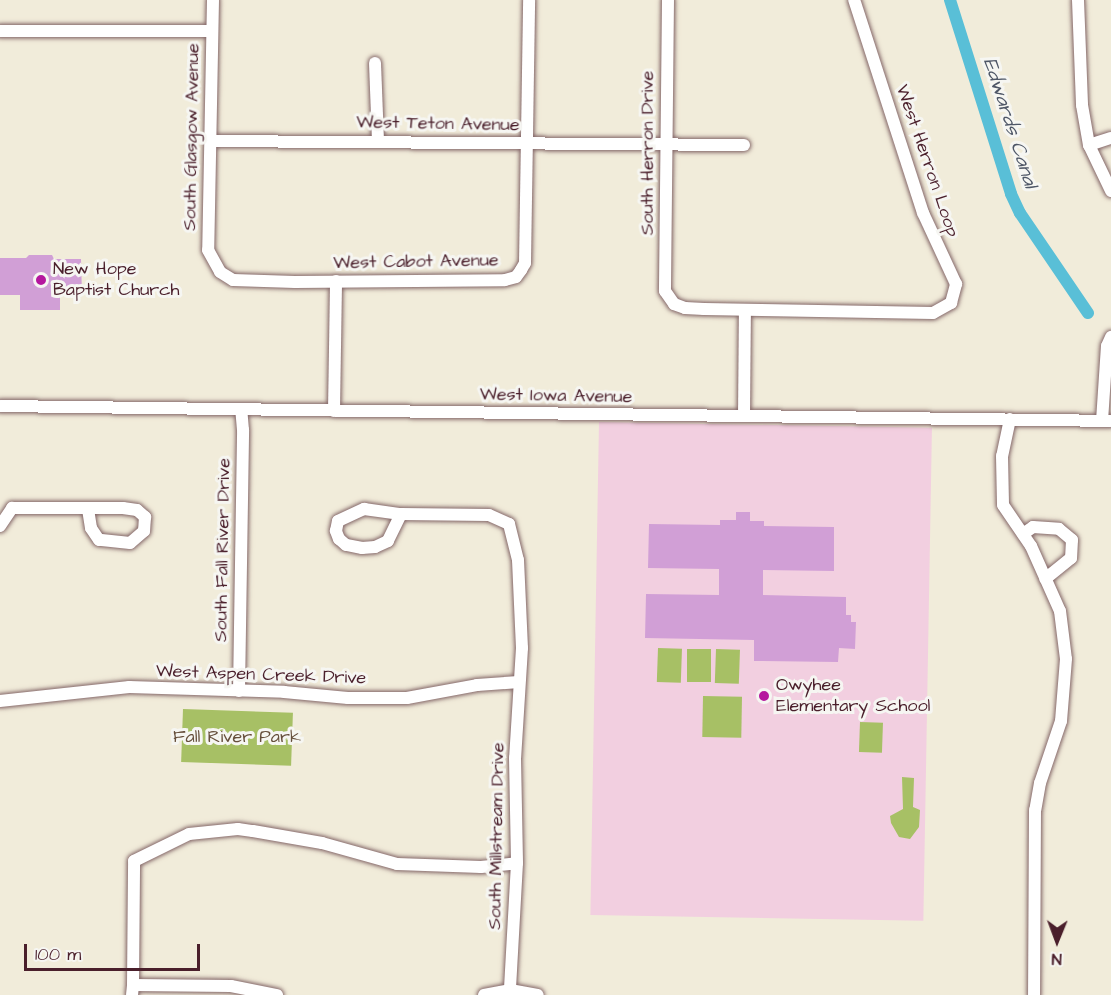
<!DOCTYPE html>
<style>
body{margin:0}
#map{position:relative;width:1111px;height:995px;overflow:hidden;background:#f1ecda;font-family:"Architects Daughter",sans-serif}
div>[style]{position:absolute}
.built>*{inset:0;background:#f2cfe0;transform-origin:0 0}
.green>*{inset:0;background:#a7c065;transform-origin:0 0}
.canal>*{height:12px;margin:-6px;padding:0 6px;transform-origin:6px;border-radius:6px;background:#59bfd7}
.building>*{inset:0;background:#d19fd6}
.roads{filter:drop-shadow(0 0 2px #846768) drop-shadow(0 0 2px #846768)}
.minor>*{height:12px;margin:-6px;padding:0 6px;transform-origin:6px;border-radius:6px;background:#fff}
.dots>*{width:16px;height:16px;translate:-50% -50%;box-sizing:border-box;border:3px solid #f6f6f2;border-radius:50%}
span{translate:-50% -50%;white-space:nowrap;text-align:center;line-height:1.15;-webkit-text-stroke:6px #f6f6f2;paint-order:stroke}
.street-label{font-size:18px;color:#4a1f2b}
.poi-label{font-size:18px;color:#4a1f2b}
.left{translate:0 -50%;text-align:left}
.park-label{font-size:18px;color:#664f3c}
.water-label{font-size:20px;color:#4f5767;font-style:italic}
.north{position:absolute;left:1027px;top:911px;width:60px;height:60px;-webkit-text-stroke:4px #f6f6f2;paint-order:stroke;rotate:181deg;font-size:16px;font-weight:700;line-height:24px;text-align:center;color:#4a1f2b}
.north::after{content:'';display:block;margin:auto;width:21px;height:27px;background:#4a1f2b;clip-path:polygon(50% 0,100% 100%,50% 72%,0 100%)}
.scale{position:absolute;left:24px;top:944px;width:176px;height:27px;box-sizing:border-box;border:3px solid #4a1f2b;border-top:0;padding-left:8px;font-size:18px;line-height:21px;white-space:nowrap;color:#4a1f2b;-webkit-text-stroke:4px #f6f6f2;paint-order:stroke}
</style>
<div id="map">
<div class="built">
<i style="left:599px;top:422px;width:333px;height:493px;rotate:1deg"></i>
</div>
<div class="green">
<i style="left:658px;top:648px;width:24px;height:34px;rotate:2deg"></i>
<i style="left:687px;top:649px;width:24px;height:33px"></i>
<i style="left:716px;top:649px;width:24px;height:34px;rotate:2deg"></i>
<i style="left:703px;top:696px;width:39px;height:41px;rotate:1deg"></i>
<i style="left:183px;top:709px;width:110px;height:53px;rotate:2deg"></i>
<i style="left:860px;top:722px;width:23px;height:30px;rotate:2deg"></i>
<i style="clip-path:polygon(902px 777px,914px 778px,913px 807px,920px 810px,919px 827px,910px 839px,899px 837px,891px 823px,890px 816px,903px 809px)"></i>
</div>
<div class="canal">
<i style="left:950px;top:0;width:203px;rotate:72.5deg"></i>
<i style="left:1011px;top:194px;width:21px;rotate:65deg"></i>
<i style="left:1020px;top:213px;width:121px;rotate:55.8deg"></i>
</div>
<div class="building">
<i style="clip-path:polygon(29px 255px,52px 255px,54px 259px,81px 259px,82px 295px,60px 295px,60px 310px,20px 310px,20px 295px,0 295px,0 258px,26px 258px)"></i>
<i style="clip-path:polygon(736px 512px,750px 512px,750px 521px,764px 521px,764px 526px,834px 527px,834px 571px,763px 570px,763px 595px,846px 597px,846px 615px,851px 615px,851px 622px,856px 622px,855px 649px,839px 648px,838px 662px,754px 661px,754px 640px,645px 638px,646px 594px,719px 595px,719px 569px,648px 568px,649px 524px,720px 525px,720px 520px,736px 520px)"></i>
</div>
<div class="roads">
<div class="minor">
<i style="left:213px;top:0;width:250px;rotate:91.1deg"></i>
<i style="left:208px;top:250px;width:25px;rotate:61deg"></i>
<i style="left:220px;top:272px;width:15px;rotate:32deg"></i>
<i style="left:233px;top:280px;width:62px;rotate:1.8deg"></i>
<i style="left:295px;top:282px;width:210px;rotate:-0.5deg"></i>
<i style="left:505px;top:280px;width:11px;rotate:-15deg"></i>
<i style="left:516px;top:277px;width:9px;rotate:-54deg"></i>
<i style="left:521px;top:270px;width:8px;rotate:-60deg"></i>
<i style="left:525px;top:263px;width:263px;rotate:-89.1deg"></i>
<i style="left:668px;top:0;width:291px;rotate:90.6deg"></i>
<i style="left:665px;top:291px;width:16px;rotate:55deg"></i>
<i style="left:674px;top:304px;width:12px;rotate:20deg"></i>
<i style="left:685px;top:308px;width:19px;rotate:3deg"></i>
<i style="left:704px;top:309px;width:229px;rotate:1deg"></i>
<i style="left:933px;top:313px;width:21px;rotate:-29deg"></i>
<i style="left:951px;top:303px;width:20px;rotate:-75deg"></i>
<i style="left:956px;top:284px;width:78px;rotate:-114.9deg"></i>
<i style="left:923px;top:213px;width:224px;rotate:-107.9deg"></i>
<i style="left:1078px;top:0;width:105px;rotate:87.8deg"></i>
<i style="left:1082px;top:105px;width:41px;rotate:80.1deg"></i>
<i style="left:1089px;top:145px;width:51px;rotate:64.4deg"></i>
<i style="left:0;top:31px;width:212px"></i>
<i style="left:375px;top:63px;width:78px;rotate:87.8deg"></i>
<i style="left:211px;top:141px;width:533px;rotate:0.43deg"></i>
<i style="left:1089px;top:145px;width:23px;rotate:-18deg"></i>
<i style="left:0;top:406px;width:1111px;rotate:0.77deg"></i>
<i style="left:334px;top:411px;width:130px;rotate:-89.1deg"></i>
<i style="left:744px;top:416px;width:106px;rotate:-89.5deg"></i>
<i style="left:1010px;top:419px;width:38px;rotate:102deg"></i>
<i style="left:1002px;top:456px;width:49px;rotate:88.8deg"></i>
<i style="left:1003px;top:505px;width:50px;rotate:55.7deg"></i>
<i style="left:1031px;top:546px;width:71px;rotate:66deg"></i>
<i style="left:1060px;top:611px;width:48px;rotate:82.9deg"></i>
<i style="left:1066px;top:659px;width:62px;rotate:94.6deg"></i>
<i style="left:1061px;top:721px;width:65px;rotate:108.7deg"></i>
<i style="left:1040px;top:783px;width:27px;rotate:100deg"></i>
<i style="left:1035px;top:810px;width:185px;rotate:90.3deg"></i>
<i style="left:1102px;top:421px;width:75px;rotate:-86.2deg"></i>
<i style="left:1107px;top:346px;width:10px;rotate:-66deg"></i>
<i style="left:401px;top:514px;width:30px;rotate:116deg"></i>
<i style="left:388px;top:541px;width:14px;rotate:155deg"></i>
<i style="left:375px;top:547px;width:13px;rotate:176deg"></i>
<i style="left:362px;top:548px;width:16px;rotate:-169deg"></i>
<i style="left:346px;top:545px;width:9px;rotate:-139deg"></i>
<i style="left:339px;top:539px;width:9px;rotate:-111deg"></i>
<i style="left:336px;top:531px;width:10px;rotate:-79deg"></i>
<i style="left:338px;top:521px;width:29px;rotate:-25deg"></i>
<i style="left:364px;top:509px;width:37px;rotate:8deg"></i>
<i style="left:401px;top:514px;width:88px;rotate:0.7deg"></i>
<i style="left:489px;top:515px;width:22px;rotate:24deg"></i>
<i style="left:509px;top:524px;width:37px;rotate:76deg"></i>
<i style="left:518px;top:560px;width:88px;rotate:87.4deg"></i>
<i style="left:522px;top:648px;width:110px;rotate:93.6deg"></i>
<i style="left:515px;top:758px;width:105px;rotate:88.9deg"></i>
<i style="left:517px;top:863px;width:127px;rotate:93.2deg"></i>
<i style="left:0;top:526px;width:22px;rotate:-56deg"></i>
<i style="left:12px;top:508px;width:111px"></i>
<i style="left:123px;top:508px;width:14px;rotate:8deg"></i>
<i style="left:137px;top:510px;width:11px;rotate:41deg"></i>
<i style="left:145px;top:517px;width:14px;rotate:94deg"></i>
<i style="left:144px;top:531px;width:18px;rotate:139deg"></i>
<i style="left:130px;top:543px;width:31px;rotate:-174deg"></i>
<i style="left:99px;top:540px;width:14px;rotate:-124deg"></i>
<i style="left:91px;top:528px;width:19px;rotate:-99deg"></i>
<i style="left:1023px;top:534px;width:12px;rotate:-35deg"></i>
<i style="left:1033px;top:527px;width:26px;rotate:4deg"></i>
<i style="left:1059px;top:529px;width:17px;rotate:40deg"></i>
<i style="left:1072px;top:540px;width:18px;rotate:93deg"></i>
<i style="left:1071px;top:558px;width:33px;rotate:141deg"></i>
<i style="left:239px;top:691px;width:261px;rotate:-89.1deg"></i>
<i style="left:243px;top:430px;width:21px;rotate:-95deg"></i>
<i style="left:0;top:701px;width:130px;rotate:-6.2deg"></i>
<i style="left:129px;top:687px;width:155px;rotate:1.8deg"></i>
<i style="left:284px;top:692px;width:64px;rotate:5.4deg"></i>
<i style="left:348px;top:698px;width:59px"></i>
<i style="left:407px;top:698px;width:71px;rotate:-10.5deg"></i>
<i style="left:477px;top:685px;width:42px;rotate:-4.1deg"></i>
<i style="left:133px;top:985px;width:124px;rotate:-89.5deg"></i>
<i style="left:134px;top:861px;width:61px;rotate:-26.1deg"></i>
<i style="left:189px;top:834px;width:49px;rotate:-5.8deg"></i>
<i style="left:238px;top:829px;width:15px;rotate:8deg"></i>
<i style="left:253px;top:831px;width:70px;rotate:9.9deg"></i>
<i style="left:322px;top:843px;width:78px;rotate:15.6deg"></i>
<i style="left:397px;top:864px;width:84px;rotate:2deg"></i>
<i style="left:481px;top:867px;width:36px;rotate:-6deg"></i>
<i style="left:132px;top:995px;width:10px;rotate:-84deg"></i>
<i style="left:133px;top:985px;width:98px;rotate:0.6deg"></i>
<i style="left:231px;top:986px;width:47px;rotate:11.1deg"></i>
<i style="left:484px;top:995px;width:26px;rotate:-11deg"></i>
<i style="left:510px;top:990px;width:28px;rotate:10deg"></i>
</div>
</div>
<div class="dots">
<i style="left:41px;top:280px;background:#b5179e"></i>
<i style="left:764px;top:696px;background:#b5179e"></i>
</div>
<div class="street-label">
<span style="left:438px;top:124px;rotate:1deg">West Teton Avenue</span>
<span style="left:192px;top:137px;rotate:-89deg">South Glasgow Avenue</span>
<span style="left:648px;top:153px;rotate:-90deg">South Herron Drive</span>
<span style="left:927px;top:161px;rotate:71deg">West Herron Loop</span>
<span style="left:416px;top:262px;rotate:-1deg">West Cabot Avenue</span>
<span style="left:556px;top:396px;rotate:1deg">West Iowa Avenue</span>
<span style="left:223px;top:550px;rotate:-89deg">South Fall River Drive</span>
<span style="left:261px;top:675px;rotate:2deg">West Aspen Creek Drive</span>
<span style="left:497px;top:836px;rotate:-89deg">South Millstream Drive</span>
</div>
<div class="poi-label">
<span class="left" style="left:53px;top:280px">New Hope<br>Baptist Church</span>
<span class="left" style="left:776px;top:696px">Owyhee<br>Elementary School</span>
</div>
<div class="park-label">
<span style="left:237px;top:737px">Fall River Park</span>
</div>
<div class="water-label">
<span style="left:1010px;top:123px;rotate:72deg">Edwards Canal</span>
</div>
<div class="north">N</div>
<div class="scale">100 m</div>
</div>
